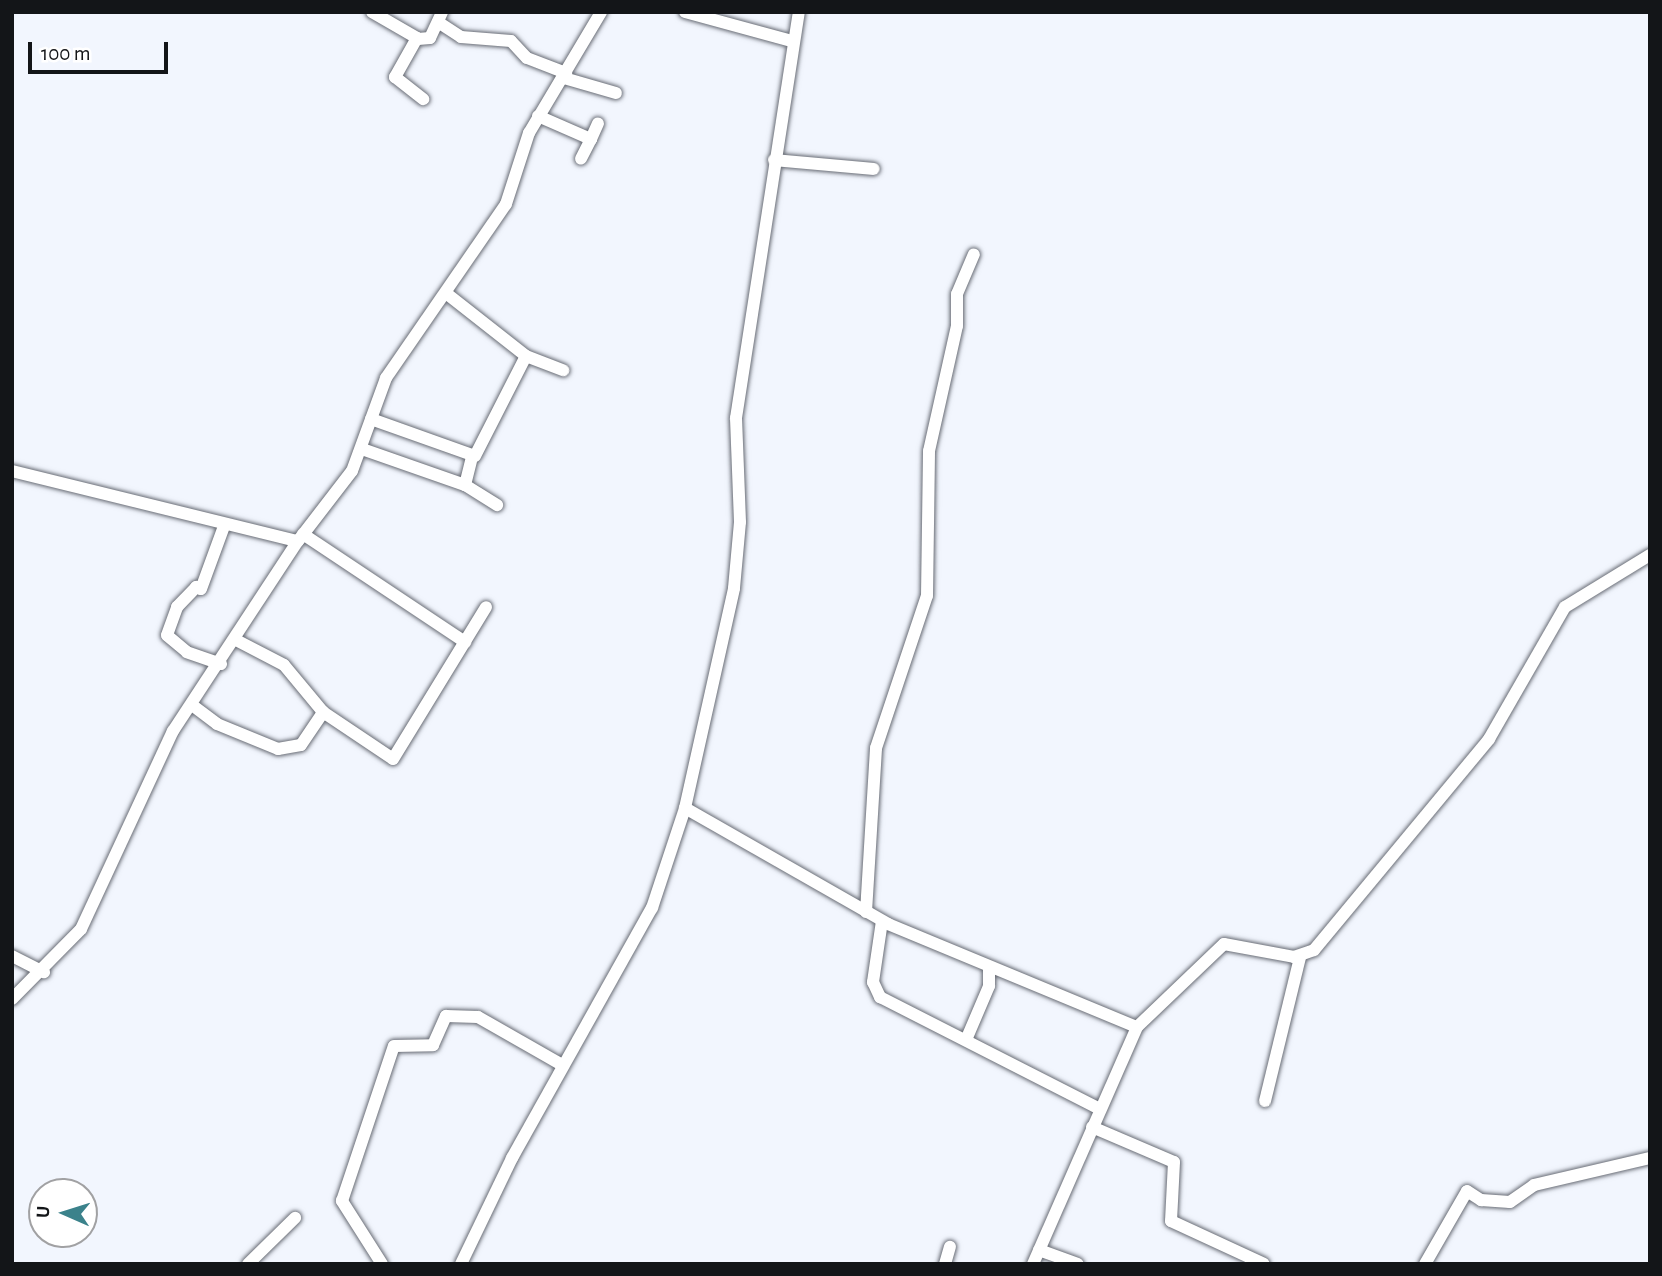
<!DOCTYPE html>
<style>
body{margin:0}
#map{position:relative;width:1662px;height:1276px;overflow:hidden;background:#f2f6fe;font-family:"Alegreya Sans",sans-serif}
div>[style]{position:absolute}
.roads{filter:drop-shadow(0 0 2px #686c75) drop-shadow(0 0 2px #686c75)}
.minor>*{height:12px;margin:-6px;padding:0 6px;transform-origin:6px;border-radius:6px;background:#fff}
span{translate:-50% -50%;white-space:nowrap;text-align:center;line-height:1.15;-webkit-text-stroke:6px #fff;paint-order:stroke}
.frame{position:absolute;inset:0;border:14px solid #131518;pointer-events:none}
.north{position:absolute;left:28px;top:1178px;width:70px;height:70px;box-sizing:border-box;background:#fff;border:2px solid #a1a1a3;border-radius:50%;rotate:273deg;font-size:19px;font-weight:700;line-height:28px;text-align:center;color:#131518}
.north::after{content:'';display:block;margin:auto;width:24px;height:32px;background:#3b828b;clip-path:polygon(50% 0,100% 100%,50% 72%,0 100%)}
.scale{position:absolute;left:28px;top:42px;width:140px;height:32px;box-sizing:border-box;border:4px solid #131518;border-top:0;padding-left:9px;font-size:21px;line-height:24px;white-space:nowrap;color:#131518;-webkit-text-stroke:5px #fff;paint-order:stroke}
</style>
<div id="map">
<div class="roads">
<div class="minor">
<i style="left:372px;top:12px;width:52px;rotate:30deg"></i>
<i style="left:417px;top:38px;width:45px;rotate:119.4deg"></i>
<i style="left:395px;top:77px;width:36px;rotate:38deg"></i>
<i style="left:685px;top:12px;width:111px;rotate:15.2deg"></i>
<i style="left:438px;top:22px;width:27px;rotate:33deg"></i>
<i style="left:461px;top:37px;width:50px;rotate:4.6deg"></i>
<i style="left:511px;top:41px;width:23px;rotate:47deg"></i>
<i style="left:527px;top:58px;width:42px;rotate:21deg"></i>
<i style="left:418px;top:39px;width:12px;rotate:-5deg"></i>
<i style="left:430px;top:38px;width:29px;rotate:-65deg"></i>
<i style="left:564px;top:78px;width:54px;rotate:16.1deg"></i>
<i style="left:538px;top:116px;width:58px;rotate:23.5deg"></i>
<i style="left:591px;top:139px;width:22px;rotate:117deg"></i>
<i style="left:591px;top:139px;width:17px;rotate:-66deg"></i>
<i style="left:774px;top:160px;width:100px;rotate:5.1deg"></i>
<i style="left:526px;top:356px;width:40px;rotate:21deg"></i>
<i style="left:371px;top:419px;width:110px;rotate:19.6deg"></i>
<i style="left:475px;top:456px;width:112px;rotate:-63deg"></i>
<i style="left:526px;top:356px;width:102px;rotate:-141.8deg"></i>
<i style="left:362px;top:449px;width:109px;rotate:19.3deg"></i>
<i style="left:472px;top:457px;width:29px;rotate:104deg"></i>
<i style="left:465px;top:485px;width:38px;rotate:32deg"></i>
<i style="left:12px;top:471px;width:294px;rotate:13.8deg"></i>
<i style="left:303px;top:534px;width:195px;rotate:33.7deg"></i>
<i style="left:236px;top:640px;width:54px;rotate:27.5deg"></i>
<i style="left:284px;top:665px;width:61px;rotate:50.3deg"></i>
<i style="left:323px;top:712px;width:84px;rotate:33.9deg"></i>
<i style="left:393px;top:759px;width:178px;rotate:-58.5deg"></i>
<i style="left:221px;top:664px;width:36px;rotate:-161deg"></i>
<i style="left:187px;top:652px;width:26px;rotate:-140deg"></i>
<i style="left:167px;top:635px;width:30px;rotate:-70deg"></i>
<i style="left:177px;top:607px;width:28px;rotate:-46deg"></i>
<i style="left:196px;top:587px;width:5px;rotate:22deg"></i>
<i style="left:201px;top:589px;width:67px;rotate:-69.9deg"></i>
<i style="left:192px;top:705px;width:31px;rotate:37deg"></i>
<i style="left:217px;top:724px;width:66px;rotate:22.3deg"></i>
<i style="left:278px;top:749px;width:23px;rotate:-10deg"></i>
<i style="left:301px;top:745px;width:40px;rotate:-56deg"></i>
<i style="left:685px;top:808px;width:234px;rotate:29.7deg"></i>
<i style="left:888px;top:924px;width:269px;rotate:22.5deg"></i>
<i style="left:1137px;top:1027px;width:120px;rotate:-43.7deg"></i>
<i style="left:1224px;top:944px;width:71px;rotate:10.5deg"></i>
<i style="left:1294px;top:957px;width:21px;rotate:-19deg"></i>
<i style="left:1314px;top:950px;width:274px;rotate:-50.3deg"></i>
<i style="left:1489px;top:739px;width:152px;rotate:-60.1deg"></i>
<i style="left:1565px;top:607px;width:100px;rotate:-31.5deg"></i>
<i style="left:866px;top:912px;width:164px;rotate:-86.5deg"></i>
<i style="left:876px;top:748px;width:160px;rotate:-71.5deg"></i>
<i style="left:927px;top:596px;width:145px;rotate:-89.2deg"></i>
<i style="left:929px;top:451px;width:128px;rotate:-77.4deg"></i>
<i style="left:957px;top:326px;width:32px;rotate:-90deg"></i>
<i style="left:957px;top:294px;width:43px;rotate:-67deg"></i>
<i style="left:882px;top:921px;width:62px;rotate:98.4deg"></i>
<i style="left:873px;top:982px;width:17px;rotate:65deg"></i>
<i style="left:880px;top:997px;width:247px;rotate:27deg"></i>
<i style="left:12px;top:956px;width:36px;rotate:27deg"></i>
<i style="left:12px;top:999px;width:98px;rotate:-45.4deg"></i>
<i style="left:81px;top:929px;width:218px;rotate:-65.1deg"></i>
<i style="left:173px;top:731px;width:227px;rotate:-56.7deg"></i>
<i style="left:298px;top:541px;width:88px;rotate:-52.4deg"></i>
<i style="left:352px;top:471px;width:99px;rotate:-69.9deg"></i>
<i style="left:386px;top:378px;width:211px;rotate:-55.4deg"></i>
<i style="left:506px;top:204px;width:75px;rotate:-72.1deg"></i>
<i style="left:529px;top:133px;width:141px;rotate:-59.2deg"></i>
<i style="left:966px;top:1040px;width:59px;rotate:-66.9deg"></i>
<i style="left:989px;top:986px;width:17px;rotate:-90deg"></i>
<i style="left:1265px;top:1101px;width:148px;rotate:-76.3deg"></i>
<i style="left:1092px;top:1127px;width:89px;rotate:23.1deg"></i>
<i style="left:1174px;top:1162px;width:59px;rotate:92.9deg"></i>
<i style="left:1171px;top:1221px;width:102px;rotate:24.8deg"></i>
<i style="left:1039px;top:1250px;width:41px;rotate:19.7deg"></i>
<i style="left:248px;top:1264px;width:66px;rotate:-44.4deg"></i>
<i style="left:382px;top:1264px;width:75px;rotate:-122.4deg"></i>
<i style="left:342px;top:1201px;width:163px;rotate:-71.5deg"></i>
<i style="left:394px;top:1046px;width:39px;rotate:-1deg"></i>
<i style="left:433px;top:1045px;width:32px;rotate:-66deg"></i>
<i style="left:446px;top:1016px;width:32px;rotate:2deg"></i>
<i style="left:478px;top:1017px;width:97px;rotate:29.7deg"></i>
<i style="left:461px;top:1264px;width:118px;rotate:-64.3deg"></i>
<i style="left:512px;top:1158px;width:287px;rotate:-60.8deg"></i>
<i style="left:652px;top:908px;width:105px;rotate:-71.7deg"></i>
<i style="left:685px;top:808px;width:225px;rotate:-77.4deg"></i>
<i style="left:734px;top:588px;width:66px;rotate:-84.8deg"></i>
<i style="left:740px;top:522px;width:104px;rotate:-92.2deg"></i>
<i style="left:736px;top:418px;width:411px;rotate:-81.2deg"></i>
<i style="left:945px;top:1264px;width:18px;rotate:-74deg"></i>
<i style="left:1033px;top:1264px;width:259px;rotate:-66.3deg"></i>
<i style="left:1425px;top:1264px;width:84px;rotate:-60.1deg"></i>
<i style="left:1467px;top:1191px;width:17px;rotate:33deg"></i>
<i style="left:1481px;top:1200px;width:29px;rotate:4deg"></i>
<i style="left:1510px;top:1202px;width:29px;rotate:-35deg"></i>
<i style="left:1534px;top:1185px;width:119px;rotate:-13.1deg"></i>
</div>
</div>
<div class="frame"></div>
<div class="north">U</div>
<div class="scale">100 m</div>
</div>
